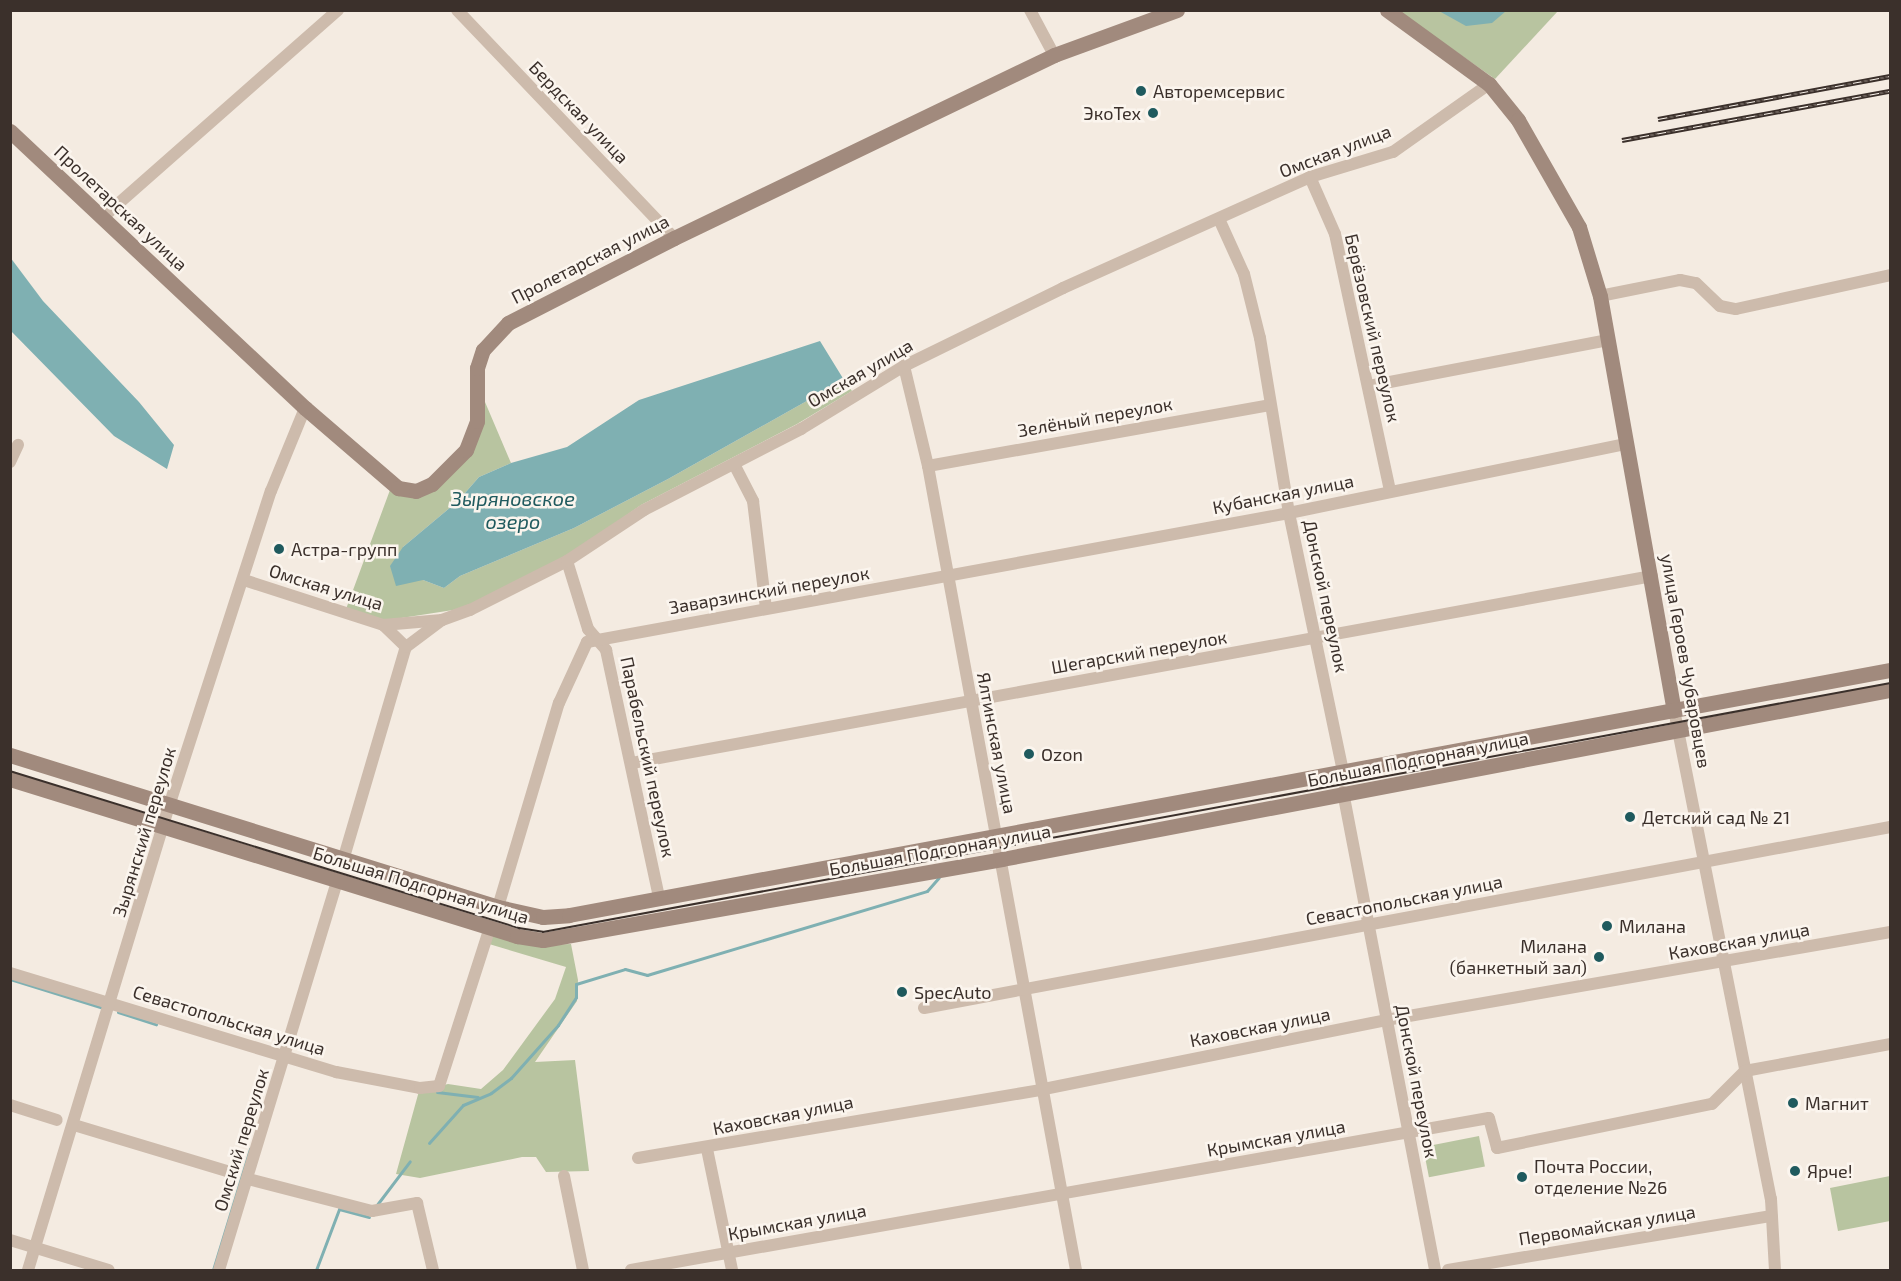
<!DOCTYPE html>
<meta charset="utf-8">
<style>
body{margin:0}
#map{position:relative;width:1901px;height:1281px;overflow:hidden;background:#f4ebe1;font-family:"Exo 2",sans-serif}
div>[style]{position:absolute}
.green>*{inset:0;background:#b8c4a0;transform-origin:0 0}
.water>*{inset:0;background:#7fb0b2}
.stream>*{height:3px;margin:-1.5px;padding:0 1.5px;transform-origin:1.5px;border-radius:1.5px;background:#7fb0b2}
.street>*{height:12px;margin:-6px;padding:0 6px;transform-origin:6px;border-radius:6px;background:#cdbbac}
.secondary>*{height:15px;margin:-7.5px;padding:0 7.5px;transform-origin:7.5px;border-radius:7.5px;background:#a18a7d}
.tram>*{height:1.5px;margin:-0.75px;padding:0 0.75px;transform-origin:0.75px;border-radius:0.75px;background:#3b302b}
.rail>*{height:5px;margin-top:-2.5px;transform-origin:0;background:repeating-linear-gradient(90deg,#fbf5ee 0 9px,#3b302b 0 18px);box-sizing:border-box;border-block:2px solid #3b302b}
.dots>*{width:16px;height:16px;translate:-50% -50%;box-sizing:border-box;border:3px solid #fbf5ee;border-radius:50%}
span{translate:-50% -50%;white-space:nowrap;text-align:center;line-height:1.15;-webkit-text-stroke:5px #fbf5ee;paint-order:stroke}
.poi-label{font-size:18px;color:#3b302b}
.left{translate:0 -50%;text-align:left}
.right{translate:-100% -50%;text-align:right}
.street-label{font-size:18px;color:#3b302b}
.water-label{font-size:20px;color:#1f5a5e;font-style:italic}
.frame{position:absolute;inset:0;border:12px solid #3b302b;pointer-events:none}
</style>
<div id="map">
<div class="green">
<i style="clip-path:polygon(1398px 11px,1558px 11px,1495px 79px)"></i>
<i style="clip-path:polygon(844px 380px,852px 391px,797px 424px,641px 505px,566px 558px,466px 608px,382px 621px,346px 609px,390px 490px,416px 498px,483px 422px,485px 402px,511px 463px,479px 477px,458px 501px,403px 547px,423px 580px,444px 588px,460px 576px,574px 528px,668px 479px)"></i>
<i style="clip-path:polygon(493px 931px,545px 945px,571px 944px,578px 980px,577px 1001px,535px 1062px,575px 1060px,589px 1171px,546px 1172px,536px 1157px,522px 1157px,420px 1178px,396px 1174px,419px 1091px,448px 1084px,481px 1089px,503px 1070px,555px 999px,566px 967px,489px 944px)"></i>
<i style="left:1479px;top:1136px;width:31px;height:57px;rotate:79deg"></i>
<i style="clip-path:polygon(1890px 1176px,1890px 1221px,1838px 1231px,1830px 1188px)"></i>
</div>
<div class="water">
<i style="clip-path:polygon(1439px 11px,1506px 11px,1492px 23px,1466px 26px)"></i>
<i style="clip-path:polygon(10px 257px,43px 301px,139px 402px,174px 445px,167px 469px,114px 436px,11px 331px)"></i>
<i style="clip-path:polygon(820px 341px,844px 380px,668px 479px,574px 528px,460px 576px,444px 588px,423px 580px,396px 586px,390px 566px,403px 547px,458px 501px,479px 477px,511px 463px,567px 447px,639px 400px)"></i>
</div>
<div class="stream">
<i style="left:10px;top:979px;width:97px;rotate:17.3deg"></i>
<i style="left:118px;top:1012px;width:40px;rotate:18deg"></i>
<i style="left:437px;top:1092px;width:41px;rotate:7deg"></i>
<i style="left:429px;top:1143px;width:51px;rotate:-48.2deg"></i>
<i style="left:463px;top:1105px;width:30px;rotate:-23deg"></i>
<i style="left:491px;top:1093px;width:25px;rotate:-37deg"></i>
<i style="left:511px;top:1078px;width:71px;rotate:-48.4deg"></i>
<i style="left:558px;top:1025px;width:33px;rotate:-57deg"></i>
<i style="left:576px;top:997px;width:13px;rotate:-90deg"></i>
<i style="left:576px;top:984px;width:51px;rotate:-17deg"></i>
<i style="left:625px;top:969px;width:23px;rotate:15deg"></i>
<i style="left:647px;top:975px;width:292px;rotate:-16.7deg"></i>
<i style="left:927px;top:891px;width:18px;rotate:-49deg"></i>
<i style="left:376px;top:1206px;width:56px;rotate:-52.9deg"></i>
<i style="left:213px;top:1270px;width:127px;rotate:-73deg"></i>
<i style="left:316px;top:1270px;width:65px;rotate:-69.3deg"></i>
<i style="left:339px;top:1209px;width:31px;rotate:15deg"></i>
</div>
<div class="street">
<i style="left:457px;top:10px;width:315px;rotate:46.4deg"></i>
<i style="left:1030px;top:10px;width:51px;rotate:61.9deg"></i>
<i style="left:1310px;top:177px;width:62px;rotate:66.3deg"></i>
<i style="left:1335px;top:234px;width:262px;rotate:77.9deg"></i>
<i style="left:102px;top:218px;width:315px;rotate:-41.4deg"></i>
<i style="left:1219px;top:219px;width:60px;rotate:65.6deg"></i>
<i style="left:1244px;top:274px;width:66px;rotate:76deg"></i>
<i style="left:1260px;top:338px;width:177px;rotate:80.6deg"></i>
<i style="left:1289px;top:513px;width:265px;rotate:78.2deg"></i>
<i style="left:1600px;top:296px;width:82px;rotate:-11.3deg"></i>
<i style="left:1680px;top:280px;width:16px;rotate:11deg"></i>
<i style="left:1696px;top:283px;width:33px;rotate:44deg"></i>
<i style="left:1720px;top:306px;width:16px;rotate:11deg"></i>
<i style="left:1736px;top:309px;width:158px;rotate:-12.4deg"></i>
<i style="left:904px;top:366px;width:103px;rotate:76.5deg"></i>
<i style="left:928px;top:466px;width:818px;rotate:79.57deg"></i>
<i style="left:1369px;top:386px;width:242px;rotate:-10.9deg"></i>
<i style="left:10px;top:462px;width:19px;rotate:-65deg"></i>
<i style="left:734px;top:464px;width:42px;rotate:62.8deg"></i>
<i style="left:753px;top:501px;width:108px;rotate:83.1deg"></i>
<i style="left:928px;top:466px;width:347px;rotate:-10.1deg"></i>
<i style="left:567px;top:561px;width:71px;rotate:72.8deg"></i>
<i style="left:588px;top:629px;width:28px;rotate:49deg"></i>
<i style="left:606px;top:650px;width:254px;rotate:77.9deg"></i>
<i style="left:244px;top:580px;width:146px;rotate:17.9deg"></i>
<i style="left:383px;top:625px;width:59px;rotate:-4.8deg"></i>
<i style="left:442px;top:620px;width:30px;rotate:-20deg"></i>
<i style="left:470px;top:610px;width:109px;rotate:-26.8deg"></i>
<i style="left:567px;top:561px;width:92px;rotate:-33.5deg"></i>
<i style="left:644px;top:510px;width:177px;rotate:-27.3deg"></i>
<i style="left:801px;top:429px;width:121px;rotate:-31.5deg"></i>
<i style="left:904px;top:366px;width:177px;rotate:-26.1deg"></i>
<i style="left:1063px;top:288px;width:271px;rotate:-24.2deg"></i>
<i style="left:1310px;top:177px;width:87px;rotate:-16.8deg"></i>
<i style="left:1393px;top:152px;width:118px;rotate:-35.3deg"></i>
<i style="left:406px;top:647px;width:45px;rotate:-36.9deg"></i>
<i style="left:1674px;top:710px;width:499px;rotate:78.8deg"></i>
<i style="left:1771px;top:1199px;width:71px;rotate:86.8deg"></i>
<i style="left:632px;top:763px;width:1037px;rotate:-10.39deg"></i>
<i style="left:1343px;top:792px;width:487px;rotate:79.1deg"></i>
<i style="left:344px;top:857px;width:219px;rotate:-73.6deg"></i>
<i style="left:406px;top:647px;width:32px;rotate:-136deg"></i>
<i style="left:498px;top:907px;width:213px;rotate:-73.4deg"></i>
<i style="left:559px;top:703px;width:67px;rotate:-65.3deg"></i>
<i style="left:587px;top:642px;width:714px;rotate:-10.41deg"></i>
<i style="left:1289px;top:513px;width:344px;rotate:-11.6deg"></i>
<i style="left:10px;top:973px;width:341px;rotate:16.9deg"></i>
<i style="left:336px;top:1072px;width:86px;rotate:10.8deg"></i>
<i style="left:420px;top:1088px;width:19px;rotate:-6deg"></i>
<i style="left:439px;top:1086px;width:167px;rotate:-72.2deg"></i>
<i style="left:924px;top:1008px;width:983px;rotate:-10.61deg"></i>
<i style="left:10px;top:1105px;width:49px;rotate:17.7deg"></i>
<i style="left:74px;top:1125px;width:163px;rotate:16.8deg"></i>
<i style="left:707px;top:1149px;width:124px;rotate:78.3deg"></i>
<i style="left:638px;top:1158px;width:412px;rotate:-9.6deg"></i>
<i style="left:1044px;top:1089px;width:349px;rotate:-11.4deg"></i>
<i style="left:1386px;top:1020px;width:512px;rotate:-9.9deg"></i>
<i style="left:564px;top:1176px;width:96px;rotate:78.6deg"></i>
<i style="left:248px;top:1179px;width:128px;rotate:14.5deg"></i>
<i style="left:372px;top:1211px;width:46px;rotate:-10.1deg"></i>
<i style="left:417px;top:1203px;width:69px;rotate:76.6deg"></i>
<i style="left:10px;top:1240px;width:103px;rotate:16.9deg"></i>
<i style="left:28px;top:1270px;width:488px;rotate:-73.1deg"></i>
<i style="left:170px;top:803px;width:328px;rotate:-72.1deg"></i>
<i style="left:271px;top:491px;width:90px;rotate:-67.7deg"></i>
<i style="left:219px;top:1270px;width:407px;rotate:-73.1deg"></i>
<i style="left:631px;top:1270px;width:871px;rotate:-10.05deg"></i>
<i style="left:1489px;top:1118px;width:31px;rotate:75deg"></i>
<i style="left:1497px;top:1148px;width:219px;rotate:-11.6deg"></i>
<i style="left:1712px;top:1104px;width:47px;rotate:-45deg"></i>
<i style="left:1745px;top:1071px;width:147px;rotate:-10.5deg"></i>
<i style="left:1448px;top:1270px;width:328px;rotate:-9.5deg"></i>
</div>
<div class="secondary">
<i style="left:1387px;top:10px;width:126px;rotate:36deg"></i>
<i style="left:1489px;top:84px;width:46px;rotate:51.1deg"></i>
<i style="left:1518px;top:120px;width:123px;rotate:60.3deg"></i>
<i style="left:1579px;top:227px;width:72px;rotate:73.1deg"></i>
<i style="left:1600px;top:296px;width:421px;rotate:79.9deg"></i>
<i style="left:10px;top:131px;width:405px;rotate:43.2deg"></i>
<i style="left:305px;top:408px;width:123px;rotate:40.7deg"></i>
<i style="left:398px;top:488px;width:18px;rotate:9deg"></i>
<i style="left:416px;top:491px;width:17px;rotate:-24deg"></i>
<i style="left:432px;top:484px;width:48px;rotate:-45deg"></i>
<i style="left:466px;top:450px;width:31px;rotate:-69deg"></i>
<i style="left:477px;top:421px;width:53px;rotate:-90deg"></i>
<i style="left:477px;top:368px;width:19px;rotate:-72deg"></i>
<i style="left:483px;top:350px;width:37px;rotate:-47deg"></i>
<i style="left:508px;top:323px;width:186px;rotate:-27.1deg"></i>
<i style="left:674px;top:238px;width:422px;rotate:-25.7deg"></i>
<i style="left:1054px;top:55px;width:131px;rotate:-20.1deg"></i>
<i style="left:10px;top:755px;width:511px;rotate:17.3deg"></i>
<i style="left:498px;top:907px;width:46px;rotate:12.5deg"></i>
<i style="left:543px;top:917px;width:26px;rotate:-4deg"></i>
<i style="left:569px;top:915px;width:1344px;rotate:-10.51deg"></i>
<i style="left:10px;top:779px;width:531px;rotate:17.21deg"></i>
<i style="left:517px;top:936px;width:26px;rotate:9deg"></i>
<i style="left:543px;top:940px;width:466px;rotate:-10deg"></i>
<i style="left:1002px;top:859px;width:904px;rotate:-10.78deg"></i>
</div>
<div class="tram">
<i style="left:10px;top:771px;width:533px;rotate:17.14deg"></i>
<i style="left:519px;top:928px;width:24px;rotate:9deg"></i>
<i style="left:543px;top:932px;width:1370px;rotate:-10.47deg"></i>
</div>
<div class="rail">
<i style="left:1658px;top:119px;width:236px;rotate:-10.5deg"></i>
<i style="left:1622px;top:140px;width:272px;rotate:-10.4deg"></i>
</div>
<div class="dots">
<i style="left:1141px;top:91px;background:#1f5a5e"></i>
<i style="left:1153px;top:113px;background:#1f5a5e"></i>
<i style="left:279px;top:549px;background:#1f5a5e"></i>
<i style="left:1029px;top:754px;background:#1f5a5e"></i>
<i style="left:1630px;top:817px;background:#1f5a5e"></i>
<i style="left:1607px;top:926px;background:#1f5a5e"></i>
<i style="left:1599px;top:957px;background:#1f5a5e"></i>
<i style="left:902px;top:992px;background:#1f5a5e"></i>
<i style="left:1793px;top:1103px;background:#1f5a5e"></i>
<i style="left:1795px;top:1171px;background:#1f5a5e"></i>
<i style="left:1522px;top:1177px;background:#1f5a5e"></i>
</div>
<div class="poi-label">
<span class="left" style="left:1153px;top:91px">Авторемсервис</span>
<span class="right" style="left:1141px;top:113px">ЭкоТех</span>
<span class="left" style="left:291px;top:549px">Астра-групп</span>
<span class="left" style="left:1041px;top:754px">Ozon</span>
<span class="left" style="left:1642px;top:817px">Детский сад № 21</span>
<span class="left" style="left:1619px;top:926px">Милана</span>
<span class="right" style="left:1587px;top:957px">Милана<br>(банкетный зал)</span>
<span class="left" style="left:914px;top:992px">SpecAuto</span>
<span class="left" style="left:1805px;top:1103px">Магнит</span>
<span class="left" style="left:1534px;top:1177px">Почта России,<br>отделение №26</span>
<span class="left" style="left:1807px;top:1171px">Ярче!</span>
</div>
<div class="street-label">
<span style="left:579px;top:112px;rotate:46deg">Бердская улица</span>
<span style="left:1335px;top:151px;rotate:-21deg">Омская улица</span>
<span style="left:121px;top:208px;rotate:43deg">Пролетарская улица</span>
<span style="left:590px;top:259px;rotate:-27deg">Пролетарская улица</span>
<span style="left:1373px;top:328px;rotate:77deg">Берёзовский переулок</span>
<span style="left:860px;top:373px;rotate:-30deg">Омская улица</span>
<span style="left:1095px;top:417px;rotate:-10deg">Зелёный переулок</span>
<span style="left:1283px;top:494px;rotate:-11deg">Кубанская улица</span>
<span style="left:326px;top:587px;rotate:17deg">Омская улица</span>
<span style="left:769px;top:590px;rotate:-10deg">Заварзинский переулок</span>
<span style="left:1326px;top:596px;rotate:78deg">Донской переулок</span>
<span style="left:1139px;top:652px;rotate:-10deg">Шегарский переулок</span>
<span style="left:1686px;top:661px;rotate:80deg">улица Героев Чубаровцев</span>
<span style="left:997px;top:743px;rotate:79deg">Ялтинская улица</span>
<span style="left:648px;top:757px;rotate:78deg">Парабельский переулок</span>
<span style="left:1418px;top:759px;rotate:-11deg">Большая Подгорная улица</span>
<span style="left:144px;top:832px;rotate:-73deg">Зырянский переулок</span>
<span style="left:940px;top:850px;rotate:-10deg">Большая Подгорная улица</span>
<span style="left:421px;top:885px;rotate:17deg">Большая Подгорная улица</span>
<span style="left:1404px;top:900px;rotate:-11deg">Севастопольская улица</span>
<span style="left:1739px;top:941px;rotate:-10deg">Каховская улица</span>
<span style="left:229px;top:1020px;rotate:17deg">Севастопольская улица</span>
<span style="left:1260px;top:1027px;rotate:-11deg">Каховская улица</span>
<span style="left:1417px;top:1081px;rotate:79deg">Донской переулок</span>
<span style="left:783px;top:1115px;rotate:-11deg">Каховская улица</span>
<span style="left:1276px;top:1138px;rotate:-10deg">Крымская улица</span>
<span style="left:241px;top:1140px;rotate:-73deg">Омский переулок</span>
<span style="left:797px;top:1222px;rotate:-10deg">Крымская улица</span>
<span style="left:1607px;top:1225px;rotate:-9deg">Первомайская улица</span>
</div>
<div class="water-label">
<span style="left:513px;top:510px">Зыряновское<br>озеро</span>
</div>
<div class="frame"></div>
</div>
